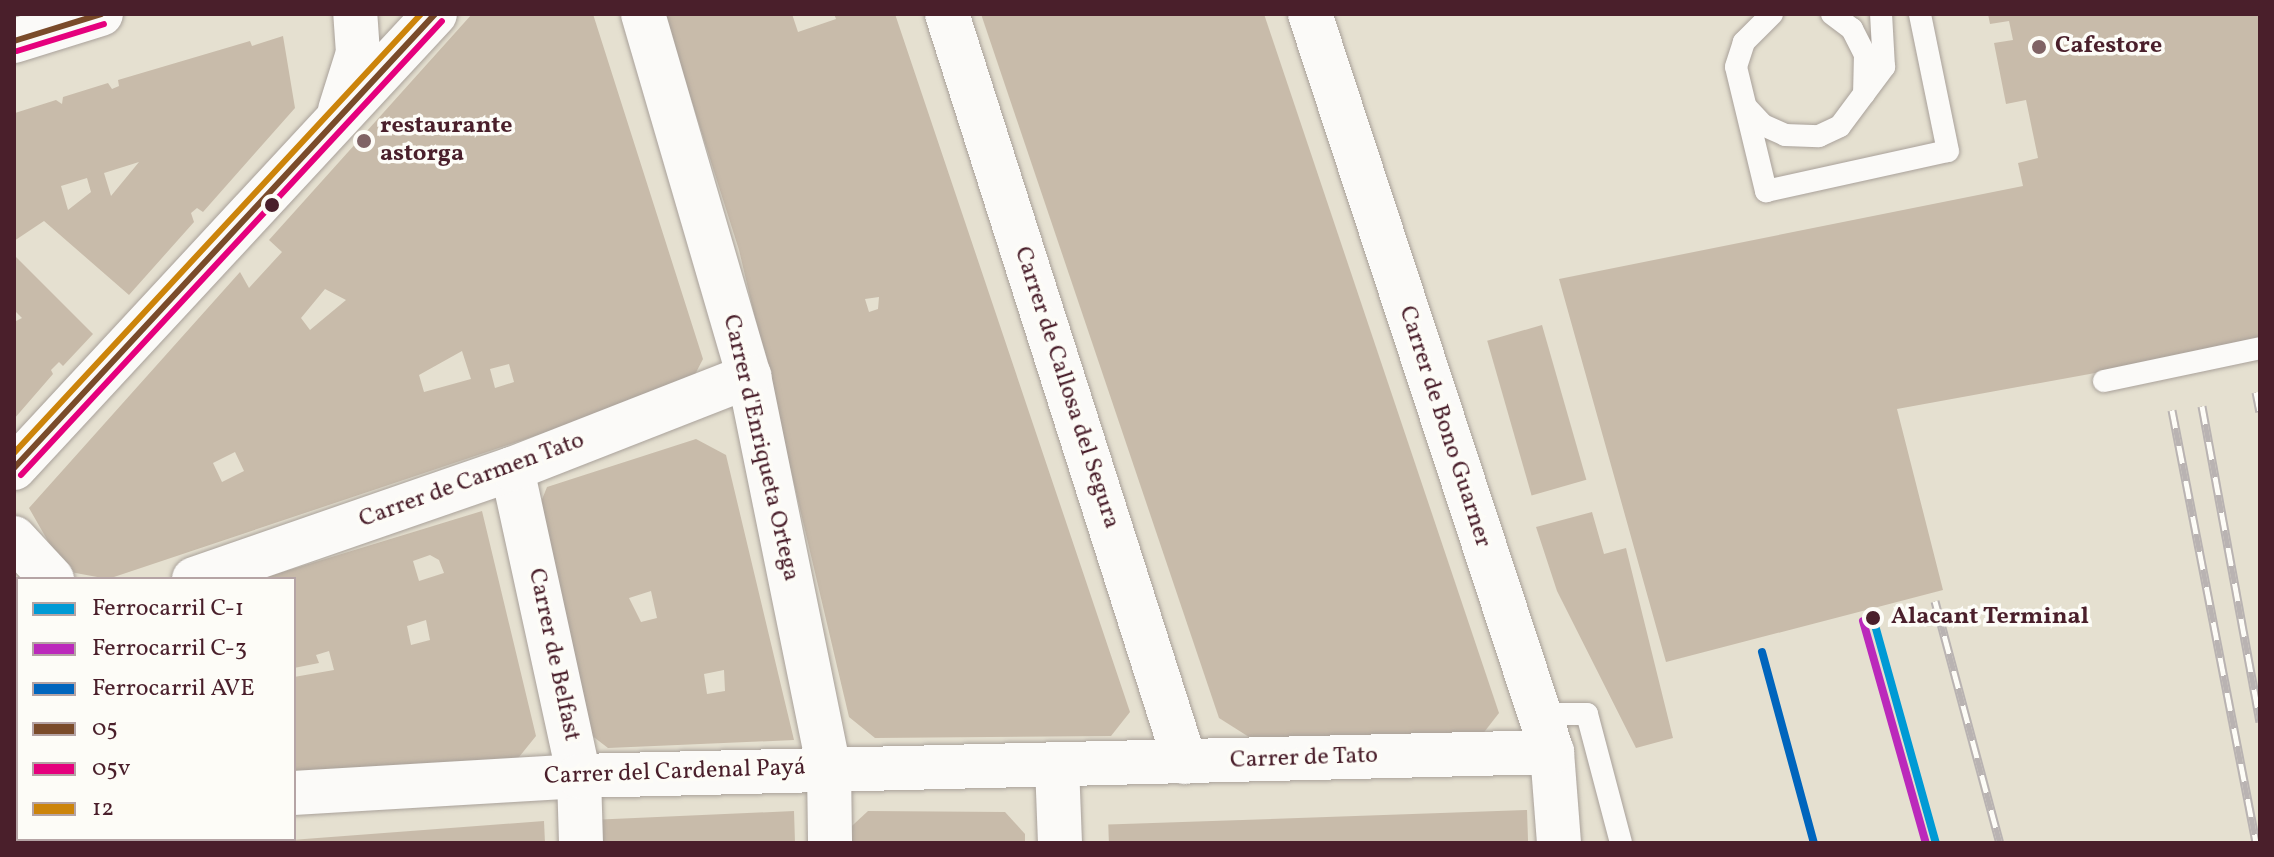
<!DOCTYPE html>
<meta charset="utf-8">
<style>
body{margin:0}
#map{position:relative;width:2274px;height:857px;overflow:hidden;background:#e5e0d0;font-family:Vollkorn,serif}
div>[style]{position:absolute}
.building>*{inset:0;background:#c8bbaa;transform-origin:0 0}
.roads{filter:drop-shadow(0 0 2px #a9a19a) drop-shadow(0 0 2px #a9a19a)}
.lane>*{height:22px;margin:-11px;padding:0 11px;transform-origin:11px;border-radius:11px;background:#fbfaf8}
.street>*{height:44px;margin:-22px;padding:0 22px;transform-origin:22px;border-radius:22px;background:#fbfaf8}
.secondary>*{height:44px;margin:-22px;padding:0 22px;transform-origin:22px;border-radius:22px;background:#fbfaf8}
.rail>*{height:9px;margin-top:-4.5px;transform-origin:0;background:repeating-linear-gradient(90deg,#fdfcf7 0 18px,#b9b3b2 0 36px);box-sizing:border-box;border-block:2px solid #b9b3b2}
.bus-1>*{height:6px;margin:-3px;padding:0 3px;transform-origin:3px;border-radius:3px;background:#7a4b2a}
.bus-2>*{height:6px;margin:-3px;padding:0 3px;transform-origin:3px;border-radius:3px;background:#e5007d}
.bus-3>*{height:6px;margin:-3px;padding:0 3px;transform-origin:3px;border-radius:3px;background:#cc840b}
.rail-1>*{height:8px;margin:-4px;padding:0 4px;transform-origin:4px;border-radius:4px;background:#009ad5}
.rail-2>*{height:8px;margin:-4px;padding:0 4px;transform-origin:4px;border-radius:4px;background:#bb29bb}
.rail-3>*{height:8px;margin:-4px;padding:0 4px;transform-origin:4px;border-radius:4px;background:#0065bd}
.dots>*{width:22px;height:22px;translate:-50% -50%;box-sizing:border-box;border:4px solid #fdfcf7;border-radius:50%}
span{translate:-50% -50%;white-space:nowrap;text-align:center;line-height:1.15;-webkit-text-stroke:7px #fdfcf7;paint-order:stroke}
.poi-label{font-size:24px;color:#4a1f2b;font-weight:700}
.left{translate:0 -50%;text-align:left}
.street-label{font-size:24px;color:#4a1f2b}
.stop-label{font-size:24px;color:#4a1f2b;font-weight:700}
.frame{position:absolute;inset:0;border:16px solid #4a1f2b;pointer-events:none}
.legend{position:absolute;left:16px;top:577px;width:280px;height:264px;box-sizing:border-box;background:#fdfcf7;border:2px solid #b5a4a5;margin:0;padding:10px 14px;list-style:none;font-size:24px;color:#4a1f2b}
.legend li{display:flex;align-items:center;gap:16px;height:40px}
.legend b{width:40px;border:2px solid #b5a4a5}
</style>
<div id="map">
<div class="building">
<i style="clip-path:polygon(evenodd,472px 14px,593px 14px,703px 359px,690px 384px,108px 579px,65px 571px,29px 508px,240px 272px,249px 288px,282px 252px,269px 240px,472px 14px,325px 289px,346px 300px,310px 330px,301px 318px,325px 289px,472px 14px,462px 351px,471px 379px,424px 392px,419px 375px,462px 351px,472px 14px,509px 364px,514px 382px,495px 388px,490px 369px,509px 364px,472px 14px,235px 452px,244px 471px,222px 482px,213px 463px,235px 452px)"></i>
<i style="clip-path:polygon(evenodd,664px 14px,792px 14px,798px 32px,836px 19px,834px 14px,895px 14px,1130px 712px,1111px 736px,875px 738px,849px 717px,739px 250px,664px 14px,879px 297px,878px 309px,869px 312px,865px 299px,879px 297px)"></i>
<i style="clip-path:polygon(981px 14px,1264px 14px,1499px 713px,1478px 740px,1249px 737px,1219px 718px)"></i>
<i style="clip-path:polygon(1988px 14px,2260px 14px,2260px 343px,1897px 409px,1943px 590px,1666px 662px,1559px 279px,2023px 186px,2018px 163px,2038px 158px,2026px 100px,2006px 104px,1994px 43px,2013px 40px,2009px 21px,1990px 24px)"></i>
<i style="clip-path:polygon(evenodd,283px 36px,295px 108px,203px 212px,197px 208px,191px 213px,194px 222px,129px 295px,44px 221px,14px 241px,15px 113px,56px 100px,62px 104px,63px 97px,108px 83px,112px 89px,119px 86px,118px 80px,250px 41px,252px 46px,283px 36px,139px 162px,111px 196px,104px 173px,139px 162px,283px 36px,87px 178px,91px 192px,68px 210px,61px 186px,87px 178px)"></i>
<i style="clip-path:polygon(14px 255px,93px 334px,63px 366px,59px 362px,51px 370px,53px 374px,14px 419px,14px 322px,22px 318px,14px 310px)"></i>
<i style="left:1542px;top:325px;width:161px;height:57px;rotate:74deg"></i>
<i style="clip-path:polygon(evenodd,696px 439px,726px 455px,794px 740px,608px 748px,582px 728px,533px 522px,547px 487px,696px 439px,651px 591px,657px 618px,641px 622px,629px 598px,651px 591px,696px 439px,724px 670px,725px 691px,707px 694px,704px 674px,724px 670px)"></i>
<i style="clip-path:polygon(evenodd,482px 511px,536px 736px,515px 762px,294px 777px,294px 677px,334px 670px,329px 651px,316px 655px,319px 663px,294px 668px,294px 579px,263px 578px,482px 511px,430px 555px,439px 560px,444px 573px,419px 581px,413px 561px,430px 555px,482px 511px,426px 620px,430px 640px,411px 645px,407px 626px,426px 620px)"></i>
<i style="clip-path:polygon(1592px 512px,1604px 554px,1626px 548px,1673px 738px,1636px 748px,1557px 591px,1536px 527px)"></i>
<i style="left:14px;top:581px;width:7px;height:202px;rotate:56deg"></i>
<i style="left:1527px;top:810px;width:33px;height:419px;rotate:88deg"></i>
<i style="clip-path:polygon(794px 811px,795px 843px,592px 843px,590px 820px)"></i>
<i style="clip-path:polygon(868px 811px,1005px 812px,1025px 834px,1025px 843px,841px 843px,840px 837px)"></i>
<i style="clip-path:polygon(18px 819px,18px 839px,62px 839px,14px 843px)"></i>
<i style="clip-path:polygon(544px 821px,545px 843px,278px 843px,278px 841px)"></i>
<i style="left:75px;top:839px;width:107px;height:5px"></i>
</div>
<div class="roads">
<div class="lane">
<i style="left:1772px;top:14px;width:40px;rotate:135deg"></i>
<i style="left:1744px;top:42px;width:26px;rotate:108deg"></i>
<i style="left:1736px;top:67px;width:128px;rotate:76.4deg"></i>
<i style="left:1766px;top:191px;width:186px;rotate:-12.4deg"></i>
<i style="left:1948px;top:151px;width:140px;rotate:-101.6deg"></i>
<i style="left:1832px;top:14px;width:25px;rotate:37deg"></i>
<i style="left:1852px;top:29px;width:28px;rotate:63deg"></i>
<i style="left:1865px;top:54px;width:40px;rotate:91.4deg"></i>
<i style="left:1747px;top:108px;width:23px;rotate:47deg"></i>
<i style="left:1763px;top:125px;width:24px;rotate:24deg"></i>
<i style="left:1785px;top:135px;width:34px;rotate:2deg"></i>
<i style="left:1819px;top:136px;width:23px;rotate:-25deg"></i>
<i style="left:1840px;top:126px;width:74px;rotate:-53.3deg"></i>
<i style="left:1884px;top:67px;width:53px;rotate:-93.2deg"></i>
<i style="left:2104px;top:381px;width:159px;rotate:-11.9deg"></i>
<i style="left:1539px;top:714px;width:48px"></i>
<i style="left:1587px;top:714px;width:133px;rotate:75.2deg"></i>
</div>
<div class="street">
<i style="left:643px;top:14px;width:377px;rotate:73.7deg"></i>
<i style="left:749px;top:376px;width:400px;rotate:78.5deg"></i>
<i style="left:829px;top:768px;width:75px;rotate:89.2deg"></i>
<i style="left:947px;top:14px;width:785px;rotate:72.35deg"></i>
<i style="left:1310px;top:14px;width:777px;rotate:71.84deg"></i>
<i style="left:1552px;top:752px;width:91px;rotate:85.6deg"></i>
<i style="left:340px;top:110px;width:60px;rotate:-72.5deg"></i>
<i style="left:358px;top:53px;width:39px;rotate:-94deg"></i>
<i style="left:14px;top:468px;width:619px;rotate:-47.16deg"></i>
<i style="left:512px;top:469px;width:314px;rotate:77.7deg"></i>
<i style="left:579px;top:776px;width:67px;rotate:88.3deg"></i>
<i style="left:14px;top:538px;width:56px;rotate:47.2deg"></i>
<i style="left:194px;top:579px;width:336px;rotate:-19.1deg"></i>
<i style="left:512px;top:469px;width:255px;rotate:-21.4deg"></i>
<i style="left:1057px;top:765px;width:78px;rotate:87.8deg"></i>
<i style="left:294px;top:793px;width:286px;rotate:-3.4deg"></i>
<i style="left:579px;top:776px;width:973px;rotate:-1.41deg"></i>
<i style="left:220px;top:839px;width:5px;rotate:53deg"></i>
</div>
<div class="secondary">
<i style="left:14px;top:41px;width:91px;rotate:-17.2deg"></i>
</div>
</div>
<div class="rail">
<i style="left:2256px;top:392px;width:20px;rotate:79deg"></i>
<i style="left:2202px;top:406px;width:321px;rotate:79.6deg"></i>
<i style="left:2172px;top:410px;width:441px;rotate:79deg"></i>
<i style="left:1935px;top:601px;width:251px;rotate:75deg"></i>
</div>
<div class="bus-1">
<i style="left:14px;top:41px;width:91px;rotate:-17.2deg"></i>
<i style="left:14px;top:468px;width:619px;rotate:-47.16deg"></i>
</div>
<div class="bus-2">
<i style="left:17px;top:51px;width:91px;rotate:-17.2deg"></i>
<i style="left:21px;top:475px;width:619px;rotate:-47.16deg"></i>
</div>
<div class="bus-3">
<i style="left:14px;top:453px;width:599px;rotate:-47.17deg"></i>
</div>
<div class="rail-1">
<i style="left:1873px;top:618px;width:234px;rotate:74.4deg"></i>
</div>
<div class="rail-2">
<i style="left:1863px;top:621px;width:231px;rotate:74.2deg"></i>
</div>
<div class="rail-3">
<i style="left:1762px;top:652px;width:198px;rotate:74.8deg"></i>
</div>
<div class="dots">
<i style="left:2039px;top:47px;background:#806365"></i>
<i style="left:364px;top:141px;background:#806365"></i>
<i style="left:272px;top:205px;background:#4a1f2b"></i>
<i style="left:1873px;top:618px;background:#4a1f2b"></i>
</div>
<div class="poi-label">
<span class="left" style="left:2055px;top:47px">Cafestore</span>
<span class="left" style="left:380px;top:141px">restaurante<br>astorga</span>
</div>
<div class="street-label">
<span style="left:1066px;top:388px;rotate:72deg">Carrer de Callosa del Segura</span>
<span style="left:1444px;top:427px;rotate:72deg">Carrer de Bono Guarner</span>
<span style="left:760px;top:448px;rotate:77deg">Carrer d'Enriqueta Ortega</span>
<span style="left:472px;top:481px;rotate:-20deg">Carrer de Carmen Tato</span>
<span style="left:553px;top:655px;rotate:78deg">Carrer de Belfast</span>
<span style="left:1304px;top:759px;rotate:-2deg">Carrer de Tato</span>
<span style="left:675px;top:773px;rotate:-2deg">Carrer del Cardenal Payá</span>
</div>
<div class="stop-label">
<span class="left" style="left:1891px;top:618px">Alacant Terminal</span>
</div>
<div class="frame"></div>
<ul class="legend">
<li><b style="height:10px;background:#009ad5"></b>Ferrocarril C-1</li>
<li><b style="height:10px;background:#bb29bb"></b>Ferrocarril C-3</li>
<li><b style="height:10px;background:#0065bd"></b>Ferrocarril AVE</li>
<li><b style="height:10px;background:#7a4b2a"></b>05</li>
<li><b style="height:10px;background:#e5007d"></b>05v</li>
<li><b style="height:10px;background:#cc840b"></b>12</li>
</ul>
</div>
